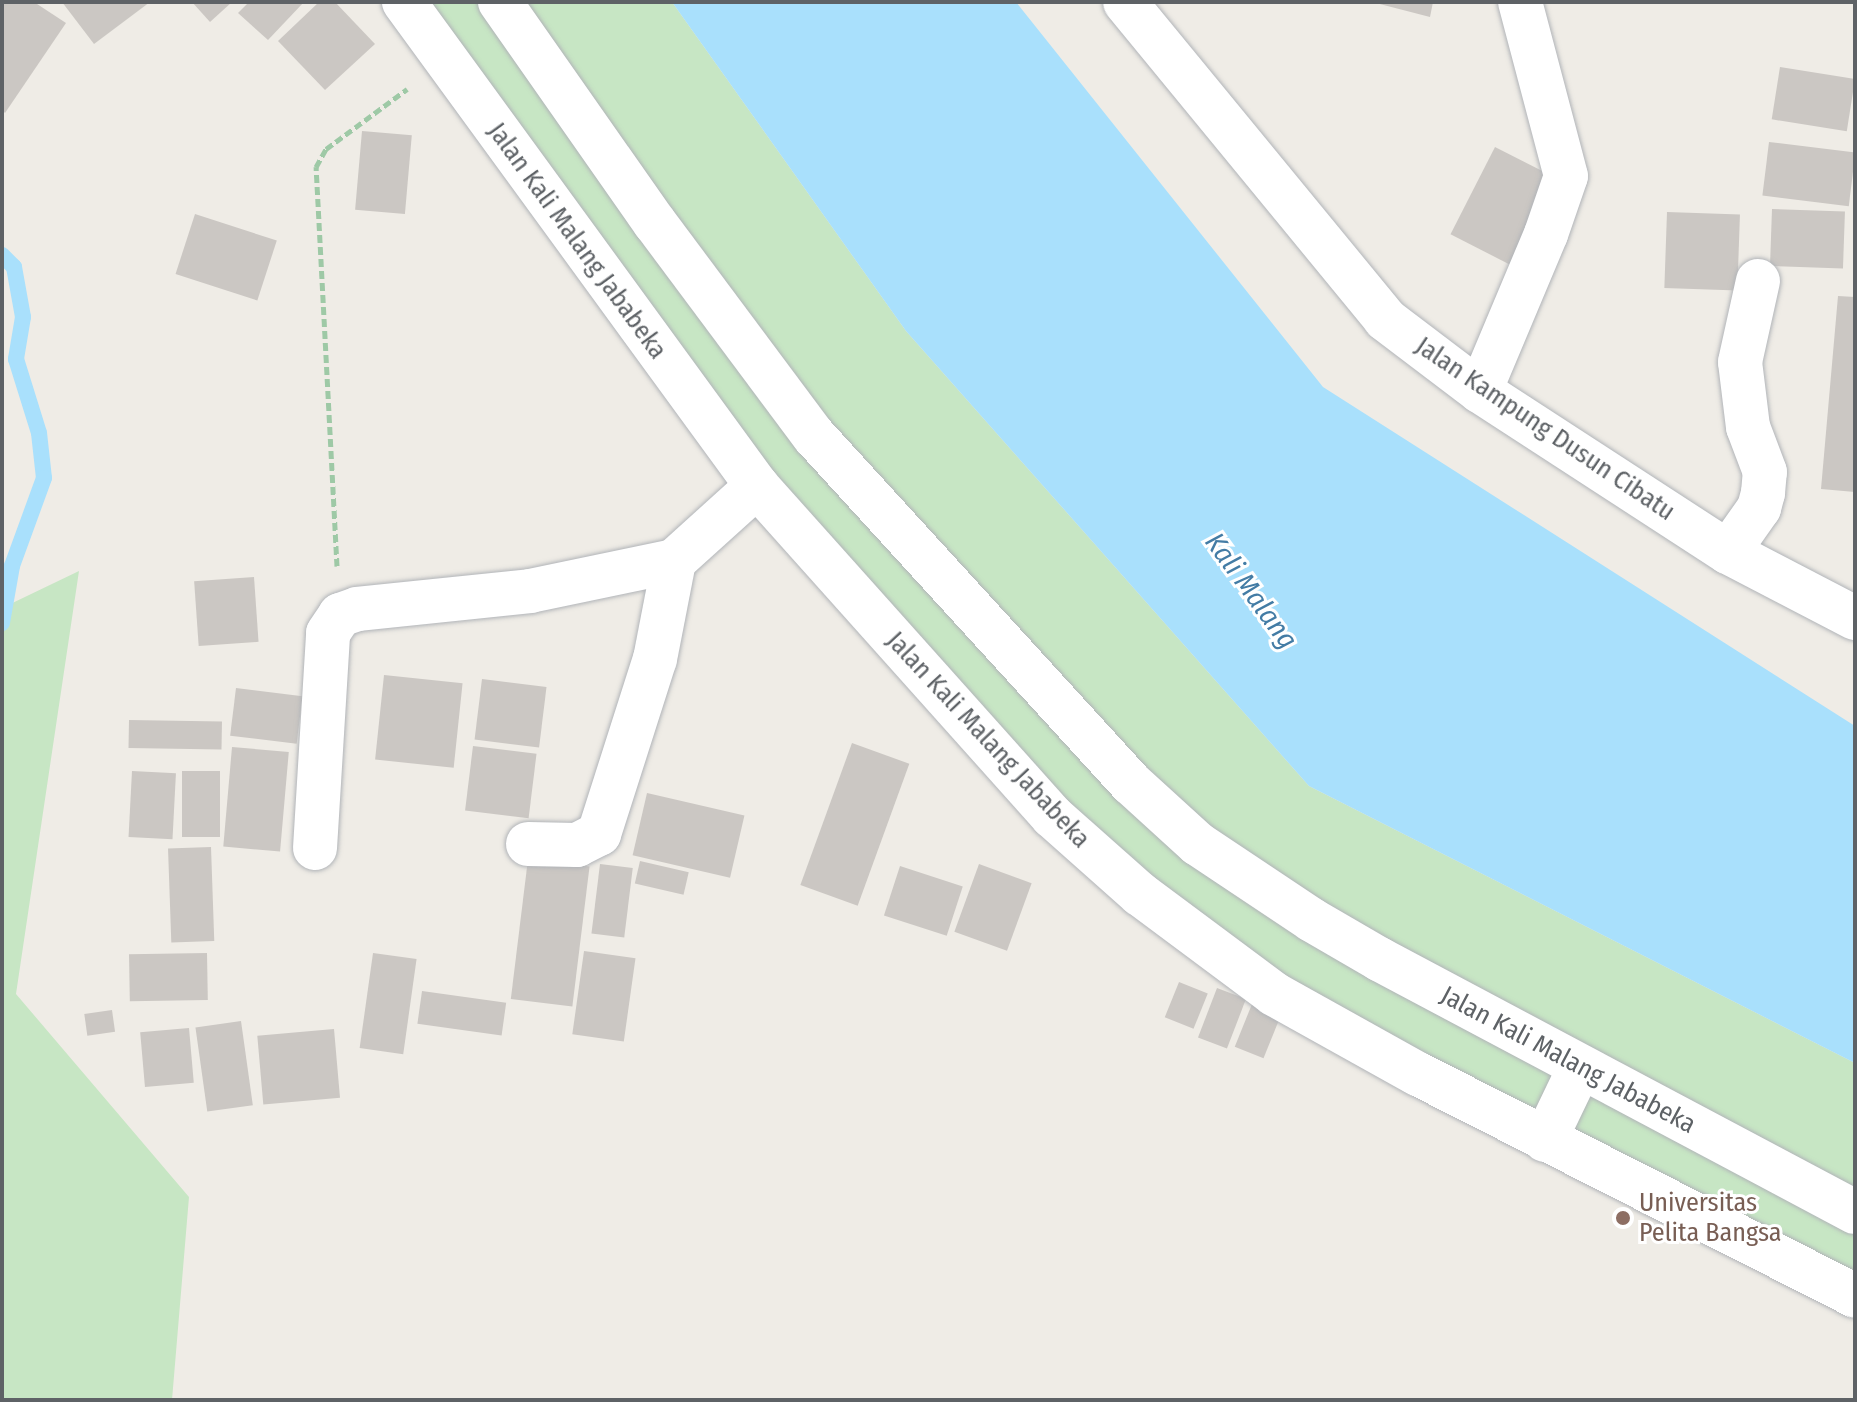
<!DOCTYPE html>
<style>
body{margin:0}
#map{position:relative;width:1857px;height:1402px;overflow:hidden;background:#efece6;font-family:"Fira Sans Condensed",sans-serif}
div>[style]{position:absolute}
.green>*{inset:0;background:#c7e6c4}
.water>*{inset:0;background:#a9e0fc}
.stream>*{height:16px;margin:-8px;padding:0 8px;transform-origin:8px;border-radius:8px;background:#a9e0fc}
.building>*{inset:0;background:#cbc7c3;transform-origin:0 0}
.path>*{height:5px;margin-top:-2.5px;transform-origin:0;background:repeating-linear-gradient(90deg,#9ec9a6 0 8px,transparent 0 12px)}
.roads{filter:drop-shadow(0 0 2px #b1b4b8) drop-shadow(0 0 2px #b1b4b8)}
.minor>*{height:44px;margin:-22px;padding:0 22px;transform-origin:22px;border-radius:22px;background:#fff}
.secondary>*{height:44px;margin:-22px;padding:0 22px;transform-origin:22px;border-radius:22px;background:#fff}
.dots>*{width:22px;height:22px;translate:-50% -50%;box-sizing:border-box;border:4px solid #fff;border-radius:50%}
span{translate:-50% -50%;white-space:nowrap;text-align:center;line-height:1.15;-webkit-text-stroke:6px #fff;paint-order:stroke}
.street-label{font-size:26px;color:#5e6266}
.education-label{font-size:26px;color:#785e54}
.left{translate:0 -50%;text-align:left}
.water-label{font-size:28px;color:#437ca5;font-style:italic}
.frame{position:absolute;inset:0;border:4px solid #5e6266;pointer-events:none}
</style>
<div id="map">
<div class="green">
<i style="clip-path:polygon(406px 2px,672px 2px,906px 331px,1309px 786px,1855px 1063px,1855px 1296px,1418px 1074px,1052px 816px,757px 486px)"></i>
<i style="clip-path:polygon(79px 571px,16px 994px,189px 1197px,172px 1400px,2px 1400px,2px 608px)"></i>
</div>
<div class="water">
<i style="clip-path:polygon(672px 2px,1016px 2px,1323px 387px,1855px 726px,1855px 1063px,1309px 786px,906px 331px)"></i>
</div>
<div class="stream">
<i style="left:2px;top:255px;width:17px;rotate:45deg"></i>
<i style="left:14px;top:267px;width:51px;rotate:79.8deg"></i>
<i style="left:23px;top:317px;width:43px;rotate:99.5deg"></i>
<i style="left:16px;top:359px;width:77px;rotate:72.7deg"></i>
<i style="left:39px;top:433px;width:45px;rotate:83.7deg"></i>
<i style="left:44px;top:478px;width:94px;rotate:110deg"></i>
<i style="left:12px;top:566px;width:58px;rotate:100deg"></i>
</div>
<div class="building">
<i style="clip-path:polygon(2px 2px,34px 2px,66px 23px,5px 113px,2px 110px)"></i>
<i style="clip-path:polygon(62px 2px,150px 2px,94px 44px)"></i>
<i style="clip-path:polygon(192px 2px,232px 2px,210px 22px)"></i>
<i style="clip-path:polygon(249px 2px,304px 2px,268px 40px,238px 13px)"></i>
<i style="clip-path:polygon(319px 2px,335px 2px,375px 44px,325px 90px,278px 41px)"></i>
<i style="clip-path:polygon(1372px 2px,1433px 2px,1430px 17px)"></i>
<i style="left:1780px;top:67px;width:76px;height:53px;rotate:9deg"></i>
<i style="left:362px;top:131px;width:50px;height:79px;rotate:5deg"></i>
<i style="left:1769px;top:142px;width:87px;height:54px;rotate:7deg"></i>
<i style="left:1495px;top:147px;width:68px;height:98px;rotate:27deg"></i>
<i style="left:1772px;top:209px;width:73px;height:57px;rotate:2deg"></i>
<i style="left:1667px;top:212px;width:73px;height:76px;rotate:2deg"></i>
<i style="left:195px;top:214px;width:86px;height:63px;rotate:18deg"></i>
<i style="clip-path:polygon(1838px 296px,1855px 297px,1855px 492px,1821px 489px)"></i>
<i style="left:254px;top:577px;width:65px;height:60px;rotate:86deg"></i>
<i style="left:384px;top:675px;width:79px;height:85px;rotate:6deg"></i>
<i style="left:482px;top:679px;width:65px;height:61px;rotate:7deg"></i>
<i style="left:236px;top:688px;width:67px;height:48px;rotate:7deg"></i>
<i style="left:129px;top:720px;width:93px;height:28px;rotate:1deg"></i>
<i style="left:852px;top:743px;width:61px;height:151px;rotate:20deg"></i>
<i style="left:473px;top:746px;width:64px;height:65px;rotate:7deg"></i>
<i style="left:232px;top:747px;width:57px;height:100px;rotate:5deg"></i>
<i style="left:132px;top:771px;width:44px;height:66px;rotate:3deg"></i>
<i style="left:182px;top:771px;width:38px;height:66px"></i>
<i style="left:647px;top:793px;width:100px;height:64px;rotate:13deg"></i>
<i style="left:211px;top:847px;width:94px;height:43px;rotate:88deg"></i>
<i style="left:528px;top:859px;width:62px;height:141px;rotate:7deg"></i>
<i style="left:640px;top:861px;width:50px;height:23px;rotate:13deg"></i>
<i style="left:600px;top:864px;width:33px;height:70px;rotate:7deg"></i>
<i style="left:979px;top:864px;width:56px;height:72px;rotate:20deg"></i>
<i style="left:900px;top:866px;width:66px;height:52px;rotate:18deg"></i>
<i style="left:584px;top:951px;width:52px;height:84px;rotate:8deg"></i>
<i style="left:207px;top:953px;width:47px;height:78px;rotate:89deg"></i>
<i style="left:373px;top:953px;width:44px;height:96px;rotate:8deg"></i>
<i style="left:1179px;top:982px;width:31px;height:38px;rotate:22deg"></i>
<i style="left:1217px;top:988px;width:31px;height:53px;rotate:21deg"></i>
<i style="left:422px;top:991px;width:85px;height:33px;rotate:8deg"></i>
<i style="left:1252px;top:1004px;width:31px;height:46px;rotate:22deg"></i>
<i style="left:112px;top:1010px;width:22px;height:28px;rotate:82deg"></i>
<i style="left:241px;top:1021px;width:85px;height:46px;rotate:82deg"></i>
<i style="left:189px;top:1028px;width:55px;height:49px;rotate:85deg"></i>
<i style="left:334px;top:1029px;width:69px;height:77px;rotate:85deg"></i>
</div>
<div class="path">
<i style="left:337px;top:566px;width:400px;rotate:-93deg"></i>
<i style="left:316px;top:167px;width:21px;rotate:-61deg"></i>
<i style="left:326px;top:149px;width:101px;rotate:-36.5deg"></i>
</div>
<div class="roads">
<div class="minor">
<i style="left:1125px;top:2px;width:410px;rotate:50.6deg"></i>
<i style="left:1385px;top:319px;width:119px;rotate:37.2deg"></i>
<i style="left:1480px;top:391px;width:296px;rotate:33deg"></i>
<i style="left:1728px;top:552px;width:143px;rotate:27.5deg"></i>
<i style="left:1480px;top:391px;width:170px;rotate:-67.2deg"></i>
<i style="left:1546px;top:234px;width:61px;rotate:-71deg"></i>
<i style="left:1566px;top:176px;width:180px;rotate:-104.8deg"></i>
<i style="left:1728px;top:552px;width:54px;rotate:-54.8deg"></i>
<i style="left:1759px;top:508px;width:16px;rotate:-75deg"></i>
<i style="left:1763px;top:493px;width:21px;rotate:-85deg"></i>
<i style="left:1765px;top:472px;width:48px;rotate:-110.7deg"></i>
<i style="left:1748px;top:427px;width:65px;rotate:-97deg"></i>
<i style="left:1740px;top:362px;width:83px;rotate:-77.5deg"></i>
<i style="left:528px;top:844px;width:49px;rotate:1.2deg"></i>
<i style="left:577px;top:845px;width:25px;rotate:-27deg"></i>
<i style="left:599px;top:834px;width:184px;rotate:-72.3deg"></i>
<i style="left:655px;top:659px;width:100px;rotate:-79deg"></i>
<i style="left:315px;top:848px;width:215px;rotate:-86.5deg"></i>
<i style="left:328px;top:633px;width:22px;rotate:-56deg"></i>
<i style="left:340px;top:615px;width:18px;rotate:-19deg"></i>
<i style="left:357px;top:609px;width:174px;rotate:-5.9deg"></i>
<i style="left:530px;top:591px;width:147px;rotate:-11.8deg"></i>
<i style="left:674px;top:561px;width:112px;rotate:-42.1deg"></i>
</div>
<div class="secondary">
<i style="left:404px;top:2px;width:599px;rotate:53.9deg"></i>
<i style="left:757px;top:486px;width:443px;rotate:48.2deg"></i>
<i style="left:1052px;top:816px;width:118px;rotate:41.6deg"></i>
<i style="left:1140px;top:894px;width:167px;rotate:36.7deg"></i>
<i style="left:1274px;top:994px;width:165px;rotate:29.1deg"></i>
<i style="left:1418px;top:1074px;width:490px;rotate:26.9deg"></i>
<i style="left:500px;top:2px;width:270px;rotate:55deg"></i>
<i style="left:655px;top:223px;width:266px;rotate:53.3deg"></i>
<i style="left:814px;top:436px;width:471px;rotate:47.6deg"></i>
<i style="left:1132px;top:784px;width:89px;rotate:42.3deg"></i>
<i style="left:1198px;top:844px;width:137px;rotate:33.7deg"></i>
<i style="left:1312px;top:920px;width:78px;rotate:30.2deg"></i>
<i style="left:1379px;top:959px;width:539px;rotate:27.99deg"></i>
<i style="left:1545px;top:1140px;width:81px;rotate:-64.4deg"></i>
</div>
</div>
<div class="dots">
<i style="left:1623px;top:1218px;background:#8d6e63"></i>
</div>
<div class="street-label">
<span style="left:577px;top:241px;rotate:54deg">Jalan Kali Malang Jababeka</span>
<span style="left:1545px;top:429px;rotate:34deg">Jalan Kampung Dusun Cibatu</span>
<span style="left:988px;top:740px;rotate:47deg">Jalan Kali Malang Jababeka</span>
<span style="left:1568px;top:1060px;rotate:28deg">Jalan Kali Malang Jababeka</span>
</div>
<div class="education-label">
<span class="left" style="left:1639px;top:1218px">Universitas<br>Pelita Bangsa</span>
</div>
<div class="water-label">
<span style="left:1251px;top:591px;rotate:54deg">Kali Malang</span>
</div>
<div class="frame"></div>
</div>
